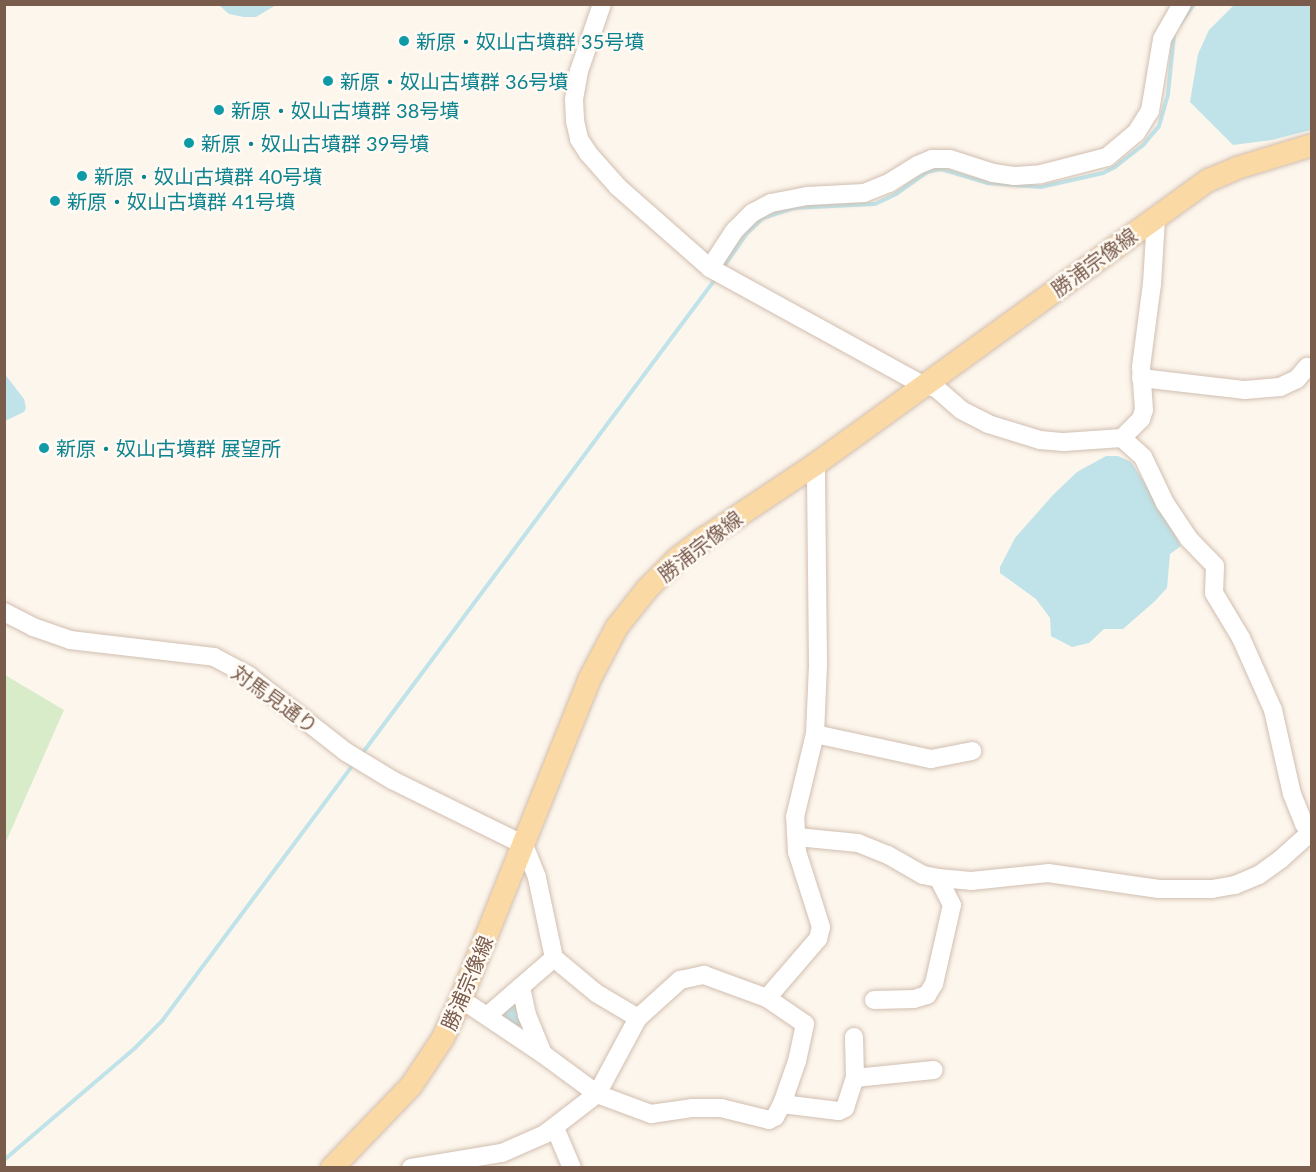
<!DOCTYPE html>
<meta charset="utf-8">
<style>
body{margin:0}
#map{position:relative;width:1316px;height:1172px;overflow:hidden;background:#fdf6ec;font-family:Lato,"Noto Sans JP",sans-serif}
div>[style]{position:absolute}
.green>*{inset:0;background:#d8ecc9}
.water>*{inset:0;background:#bfe3e8}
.stream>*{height:4px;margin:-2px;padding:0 2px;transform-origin:2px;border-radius:2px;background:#bfe3e8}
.roads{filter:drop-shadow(0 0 2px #d1beb0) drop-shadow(0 0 2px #d1beb0)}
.minor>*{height:18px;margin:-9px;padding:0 9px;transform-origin:9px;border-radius:9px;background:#fff}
.major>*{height:22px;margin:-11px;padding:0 11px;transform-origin:11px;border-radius:11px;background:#fbd9a5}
.dots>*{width:16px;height:16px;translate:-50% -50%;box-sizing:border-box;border:3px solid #fffaf3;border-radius:50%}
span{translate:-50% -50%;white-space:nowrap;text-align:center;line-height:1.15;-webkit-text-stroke:5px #fffaf3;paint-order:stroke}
.culture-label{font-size:20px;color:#0d838f}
.left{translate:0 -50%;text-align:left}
.street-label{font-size:20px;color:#7a5c4d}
.frame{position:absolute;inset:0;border:6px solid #7a5c4d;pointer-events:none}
</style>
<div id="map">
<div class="green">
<i style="clip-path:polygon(5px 675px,64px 710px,5px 844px)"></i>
</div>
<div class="water">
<i style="clip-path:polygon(219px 5px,276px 5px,256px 17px,244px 17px,229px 14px)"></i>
<i style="clip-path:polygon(1234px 5px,1311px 5px,1311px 130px,1272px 140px,1233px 145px,1190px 102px,1198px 54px,1209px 30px)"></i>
<i style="clip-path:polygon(4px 373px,24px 399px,26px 408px,24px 412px,5px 421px)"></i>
<i style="clip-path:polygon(1106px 456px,1118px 456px,1131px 462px,1160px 506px,1181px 546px,1170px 554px,1167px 588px,1155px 601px,1123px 629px,1104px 629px,1089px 643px,1072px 647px,1051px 636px,1050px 618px,1036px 599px,1000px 573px,1000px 567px,1015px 538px,1053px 495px,1077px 472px)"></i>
<i style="clip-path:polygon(514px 1000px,525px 1023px,518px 1027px,496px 1015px)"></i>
</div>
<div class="stream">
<i style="left:1180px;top:24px;width:24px;rotate:-55deg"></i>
<i style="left:722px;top:269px;width:44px;rotate:-55.2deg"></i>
<i style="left:747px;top:233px;width:22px;rotate:-43deg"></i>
<i style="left:763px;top:218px;width:32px;rotate:-18deg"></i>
<i style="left:793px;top:208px;width:82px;rotate:-2.8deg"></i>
<i style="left:875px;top:204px;width:23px;rotate:-25deg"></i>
<i style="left:896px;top:194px;width:38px;rotate:-35deg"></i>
<i style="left:927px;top:172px;width:14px;rotate:-12deg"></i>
<i style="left:941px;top:169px;width:48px;rotate:16.9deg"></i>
<i style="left:987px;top:183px;width:54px;rotate:4.2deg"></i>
<i style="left:1041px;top:187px;width:64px;rotate:-12.7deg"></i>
<i style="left:1103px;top:173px;width:13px;rotate:-27deg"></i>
<i style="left:1115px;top:167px;width:37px;rotate:-38deg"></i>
<i style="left:1144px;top:144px;width:23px;rotate:-50deg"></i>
<i style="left:1159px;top:126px;width:33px;rotate:-74deg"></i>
<i style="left:1168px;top:94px;width:58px;rotate:-84.1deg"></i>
<i style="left:364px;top:751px;width:590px;rotate:-53.34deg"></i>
<i style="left:4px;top:1160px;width:172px;rotate:-40.5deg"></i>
<i style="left:135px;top:1048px;width:38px;rotate:-45deg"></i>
<i style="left:162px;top:1021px;width:317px;rotate:-53.3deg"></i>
</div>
<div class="roads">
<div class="minor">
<i style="left:602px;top:4px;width:71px;rotate:108.9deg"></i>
<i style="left:579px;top:71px;width:29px;rotate:100deg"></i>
<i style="left:574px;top:100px;width:21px;rotate:87deg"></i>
<i style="left:575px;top:121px;width:18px;rotate:77deg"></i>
<i style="left:579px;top:139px;width:17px;rotate:57deg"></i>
<i style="left:588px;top:153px;width:45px;rotate:48.6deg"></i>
<i style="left:618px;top:187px;width:123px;rotate:41.4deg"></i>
<i style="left:710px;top:268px;width:243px;rotate:28.8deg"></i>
<i style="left:923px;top:385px;width:13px;rotate:13deg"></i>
<i style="left:936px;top:388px;width:33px;rotate:41deg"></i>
<i style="left:961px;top:410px;width:30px;rotate:27deg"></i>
<i style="left:988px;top:424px;width:54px;rotate:17.1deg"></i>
<i style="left:1040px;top:440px;width:24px;rotate:5deg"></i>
<i style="left:1064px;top:442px;width:58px;rotate:-3.9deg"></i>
<i style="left:1122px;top:438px;width:28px;rotate:42deg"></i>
<i style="left:1143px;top:457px;width:51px;rotate:64.4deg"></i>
<i style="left:1165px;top:503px;width:43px;rotate:56.3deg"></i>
<i style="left:1189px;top:539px;width:37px;rotate:46deg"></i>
<i style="left:1215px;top:566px;width:27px;rotate:92deg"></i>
<i style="left:1214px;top:593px;width:52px;rotate:59deg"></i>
<i style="left:1241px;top:638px;width:79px;rotate:66deg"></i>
<i style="left:1273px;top:710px;width:86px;rotate:77.3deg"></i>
<i style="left:1292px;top:794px;width:32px;rotate:68deg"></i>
<i style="left:1304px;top:824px;width:9px;rotate:49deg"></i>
<i style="left:710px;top:268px;width:44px;rotate:-57deg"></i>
<i style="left:734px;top:231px;width:25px;rotate:-45deg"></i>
<i style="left:752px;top:213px;width:21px;rotate:-28deg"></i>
<i style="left:771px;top:203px;width:38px;rotate:-11deg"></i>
<i style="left:808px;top:196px;width:56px;rotate:-3.1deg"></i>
<i style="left:864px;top:193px;width:27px;rotate:-22deg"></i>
<i style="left:889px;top:183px;width:34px;rotate:-32deg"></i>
<i style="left:918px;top:165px;width:15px;rotate:-23deg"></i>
<i style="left:932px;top:159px;width:18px"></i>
<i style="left:950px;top:159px;width:45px;rotate:18deg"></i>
<i style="left:993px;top:173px;width:22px;rotate:8deg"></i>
<i style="left:1015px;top:176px;width:26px;rotate:-4deg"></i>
<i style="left:1041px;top:174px;width:68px;rotate:-14.4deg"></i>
<i style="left:1107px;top:157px;width:38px;rotate:-40deg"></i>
<i style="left:1136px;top:133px;width:26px;rotate:-58deg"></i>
<i style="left:1150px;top:111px;width:73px;rotate:-80.5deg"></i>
<i style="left:1162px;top:39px;width:40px;rotate:-60.3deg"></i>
<i style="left:1141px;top:378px;width:105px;rotate:6.6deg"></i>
<i style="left:1245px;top:390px;width:35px;rotate:-5deg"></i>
<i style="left:1280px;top:387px;width:19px;rotate:-25deg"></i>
<i style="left:1297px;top:379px;width:16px;rotate:-50deg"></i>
<i style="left:1122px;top:438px;width:27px;rotate:-45deg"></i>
<i style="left:1141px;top:419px;width:9px;rotate:-72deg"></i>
<i style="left:1144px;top:410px;width:43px;rotate:-94deg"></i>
<i style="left:1141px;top:367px;width:84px;rotate:-82.5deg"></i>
<i style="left:1152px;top:284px;width:66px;rotate:-86.5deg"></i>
<i style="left:4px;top:612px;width:33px;rotate:27deg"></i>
<i style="left:33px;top:627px;width:39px;rotate:19deg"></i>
<i style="left:70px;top:640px;width:145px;rotate:6.7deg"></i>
<i style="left:214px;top:657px;width:40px;rotate:28deg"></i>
<i style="left:249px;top:676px;width:123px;rotate:38.1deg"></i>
<i style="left:346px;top:752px;width:54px;rotate:31.3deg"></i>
<i style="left:392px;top:780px;width:147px;rotate:26.2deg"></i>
<i style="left:524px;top:845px;width:35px;rotate:68deg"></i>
<i style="left:537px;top:878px;width:82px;rotate:78deg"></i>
<i style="left:554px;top:958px;width:55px;rotate:39.8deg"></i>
<i style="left:596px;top:993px;width:49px;rotate:30.8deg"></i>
<i style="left:815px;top:734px;width:119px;rotate:12.2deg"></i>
<i style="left:931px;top:759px;width:42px;rotate:-11deg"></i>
<i style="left:797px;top:837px;width:61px;rotate:5.6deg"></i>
<i style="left:858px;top:843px;width:32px;rotate:22deg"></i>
<i style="left:888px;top:855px;width:40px;rotate:29.7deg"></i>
<i style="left:923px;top:875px;width:15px;rotate:11deg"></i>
<i style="left:938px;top:878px;width:33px;rotate:5deg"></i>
<i style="left:971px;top:881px;width:77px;rotate:-5.9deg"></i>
<i style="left:1048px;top:873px;width:112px;rotate:8.2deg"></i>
<i style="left:1159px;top:889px;width:53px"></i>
<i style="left:1212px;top:889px;width:23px;rotate:-10deg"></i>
<i style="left:1235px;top:885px;width:26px;rotate:-23deg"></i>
<i style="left:1259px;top:875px;width:27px;rotate:-36deg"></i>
<i style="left:1281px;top:859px;width:42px;rotate:-42.1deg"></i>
<i style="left:521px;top:987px;width:29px;rotate:78deg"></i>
<i style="left:527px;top:1015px;width:42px;rotate:67.7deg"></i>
<i style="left:767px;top:998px;width:46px;rotate:34.4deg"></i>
<i style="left:805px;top:1024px;width:38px;rotate:102deg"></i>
<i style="left:797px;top:1061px;width:46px;rotate:109.2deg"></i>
<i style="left:461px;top:999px;width:99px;rotate:33.9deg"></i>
<i style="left:543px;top:1054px;width:67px;rotate:36.5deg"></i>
<i style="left:597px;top:1094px;width:58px;rotate:20.3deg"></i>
<i style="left:651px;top:1114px;width:41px;rotate:-8.3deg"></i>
<i style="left:692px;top:1108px;width:29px"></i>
<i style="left:721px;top:1108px;width:49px;rotate:14deg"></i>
<i style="left:769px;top:1120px;width:7px;rotate:-27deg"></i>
<i style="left:775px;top:1117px;width:15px;rotate:-62deg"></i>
<i style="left:782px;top:1104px;width:57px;rotate:7deg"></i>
<i style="left:839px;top:1111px;width:7px;rotate:-27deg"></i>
<i style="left:845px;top:1108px;width:32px;rotate:-72deg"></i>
<i style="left:855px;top:1078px;width:79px;rotate:-5.8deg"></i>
<i style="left:874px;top:1000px;width:40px;rotate:-1.4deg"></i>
<i style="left:914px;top:999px;width:14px;rotate:-17deg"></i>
<i style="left:927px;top:995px;width:13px;rotate:-58deg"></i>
<i style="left:934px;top:984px;width:81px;rotate:-77.2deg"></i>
<i style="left:952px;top:905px;width:30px;rotate:-117deg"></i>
<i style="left:487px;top:1016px;width:89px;rotate:-40.9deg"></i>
<i style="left:854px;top:1037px;width:41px;rotate:88.6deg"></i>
<i style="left:555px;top:1128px;width:43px;rotate:67deg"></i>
<i style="left:411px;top:1168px;width:92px;rotate:-9.4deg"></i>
<i style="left:502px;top:1153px;width:47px;rotate:-23.8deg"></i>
<i style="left:545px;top:1134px;width:66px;rotate:-37.6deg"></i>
<i style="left:597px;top:1094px;width:86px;rotate:-61.7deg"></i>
<i style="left:638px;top:1018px;width:57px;rotate:-42.1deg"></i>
<i style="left:680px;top:980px;width:25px;rotate:-12deg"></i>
<i style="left:704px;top:975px;width:67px;rotate:20.1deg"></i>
<i style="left:767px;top:998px;width:78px;rotate:-49.2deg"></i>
<i style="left:818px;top:939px;width:12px;rotate:-76deg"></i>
<i style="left:821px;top:927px;width:79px;rotate:-107.7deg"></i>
<i style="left:797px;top:852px;width:35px;rotate:-93deg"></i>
<i style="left:795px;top:817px;width:85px;rotate:-76.5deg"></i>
<i style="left:815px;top:734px;width:69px;rotate:-87.5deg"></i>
<i style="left:818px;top:665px;width:201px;rotate:-90.6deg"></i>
</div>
<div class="major">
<i style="left:332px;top:1168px;width:114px;rotate:-46.1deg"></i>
<i style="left:411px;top:1086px;width:58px;rotate:-56.3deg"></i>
<i style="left:443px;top:1038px;width:43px;rotate:-65.2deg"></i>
<i style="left:461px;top:999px;width:344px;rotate:-68.1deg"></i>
<i style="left:589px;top:680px;width:60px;rotate:-62.2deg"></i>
<i style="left:617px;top:627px;width:48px;rotate:-51.7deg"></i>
<i style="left:647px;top:589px;width:44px;rotate:-45deg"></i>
<i style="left:678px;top:558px;width:34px;rotate:-37deg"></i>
<i style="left:705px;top:538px;width:133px;rotate:-33.7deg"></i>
<i style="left:816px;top:464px;width:485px;rotate:-35.9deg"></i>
<i style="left:1209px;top:180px;width:30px;rotate:-23deg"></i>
<i style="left:1237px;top:168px;width:78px;rotate:-17deg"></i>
</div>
</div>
<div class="dots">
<i style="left:404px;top:41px;background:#0f9aa8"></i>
<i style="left:328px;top:81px;background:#0f9aa8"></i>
<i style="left:219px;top:110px;background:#0f9aa8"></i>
<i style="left:189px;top:143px;background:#0f9aa8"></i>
<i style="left:82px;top:176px;background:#0f9aa8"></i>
<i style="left:55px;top:201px;background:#0f9aa8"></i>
<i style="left:44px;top:448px;background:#0f9aa8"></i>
</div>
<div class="culture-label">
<span class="left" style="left:416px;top:41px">新原・奴山古墳群 35号墳</span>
<span class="left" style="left:340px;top:81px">新原・奴山古墳群 36号墳</span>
<span class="left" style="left:231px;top:110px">新原・奴山古墳群 38号墳</span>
<span class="left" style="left:201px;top:143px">新原・奴山古墳群 39号墳</span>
<span class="left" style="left:94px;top:176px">新原・奴山古墳群 40号墳</span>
<span class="left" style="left:67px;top:201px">新原・奴山古墳群 41号墳</span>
<span class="left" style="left:56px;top:448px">新原・奴山古墳群 展望所</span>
</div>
<div class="street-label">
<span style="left:1094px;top:262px;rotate:-36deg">勝浦宗像線</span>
<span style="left:700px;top:546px;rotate:-38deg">勝浦宗像線</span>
<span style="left:275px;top:699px;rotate:36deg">対馬見通り</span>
<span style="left:467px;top:983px;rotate:-67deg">勝浦宗像線</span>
</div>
<div class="frame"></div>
</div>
